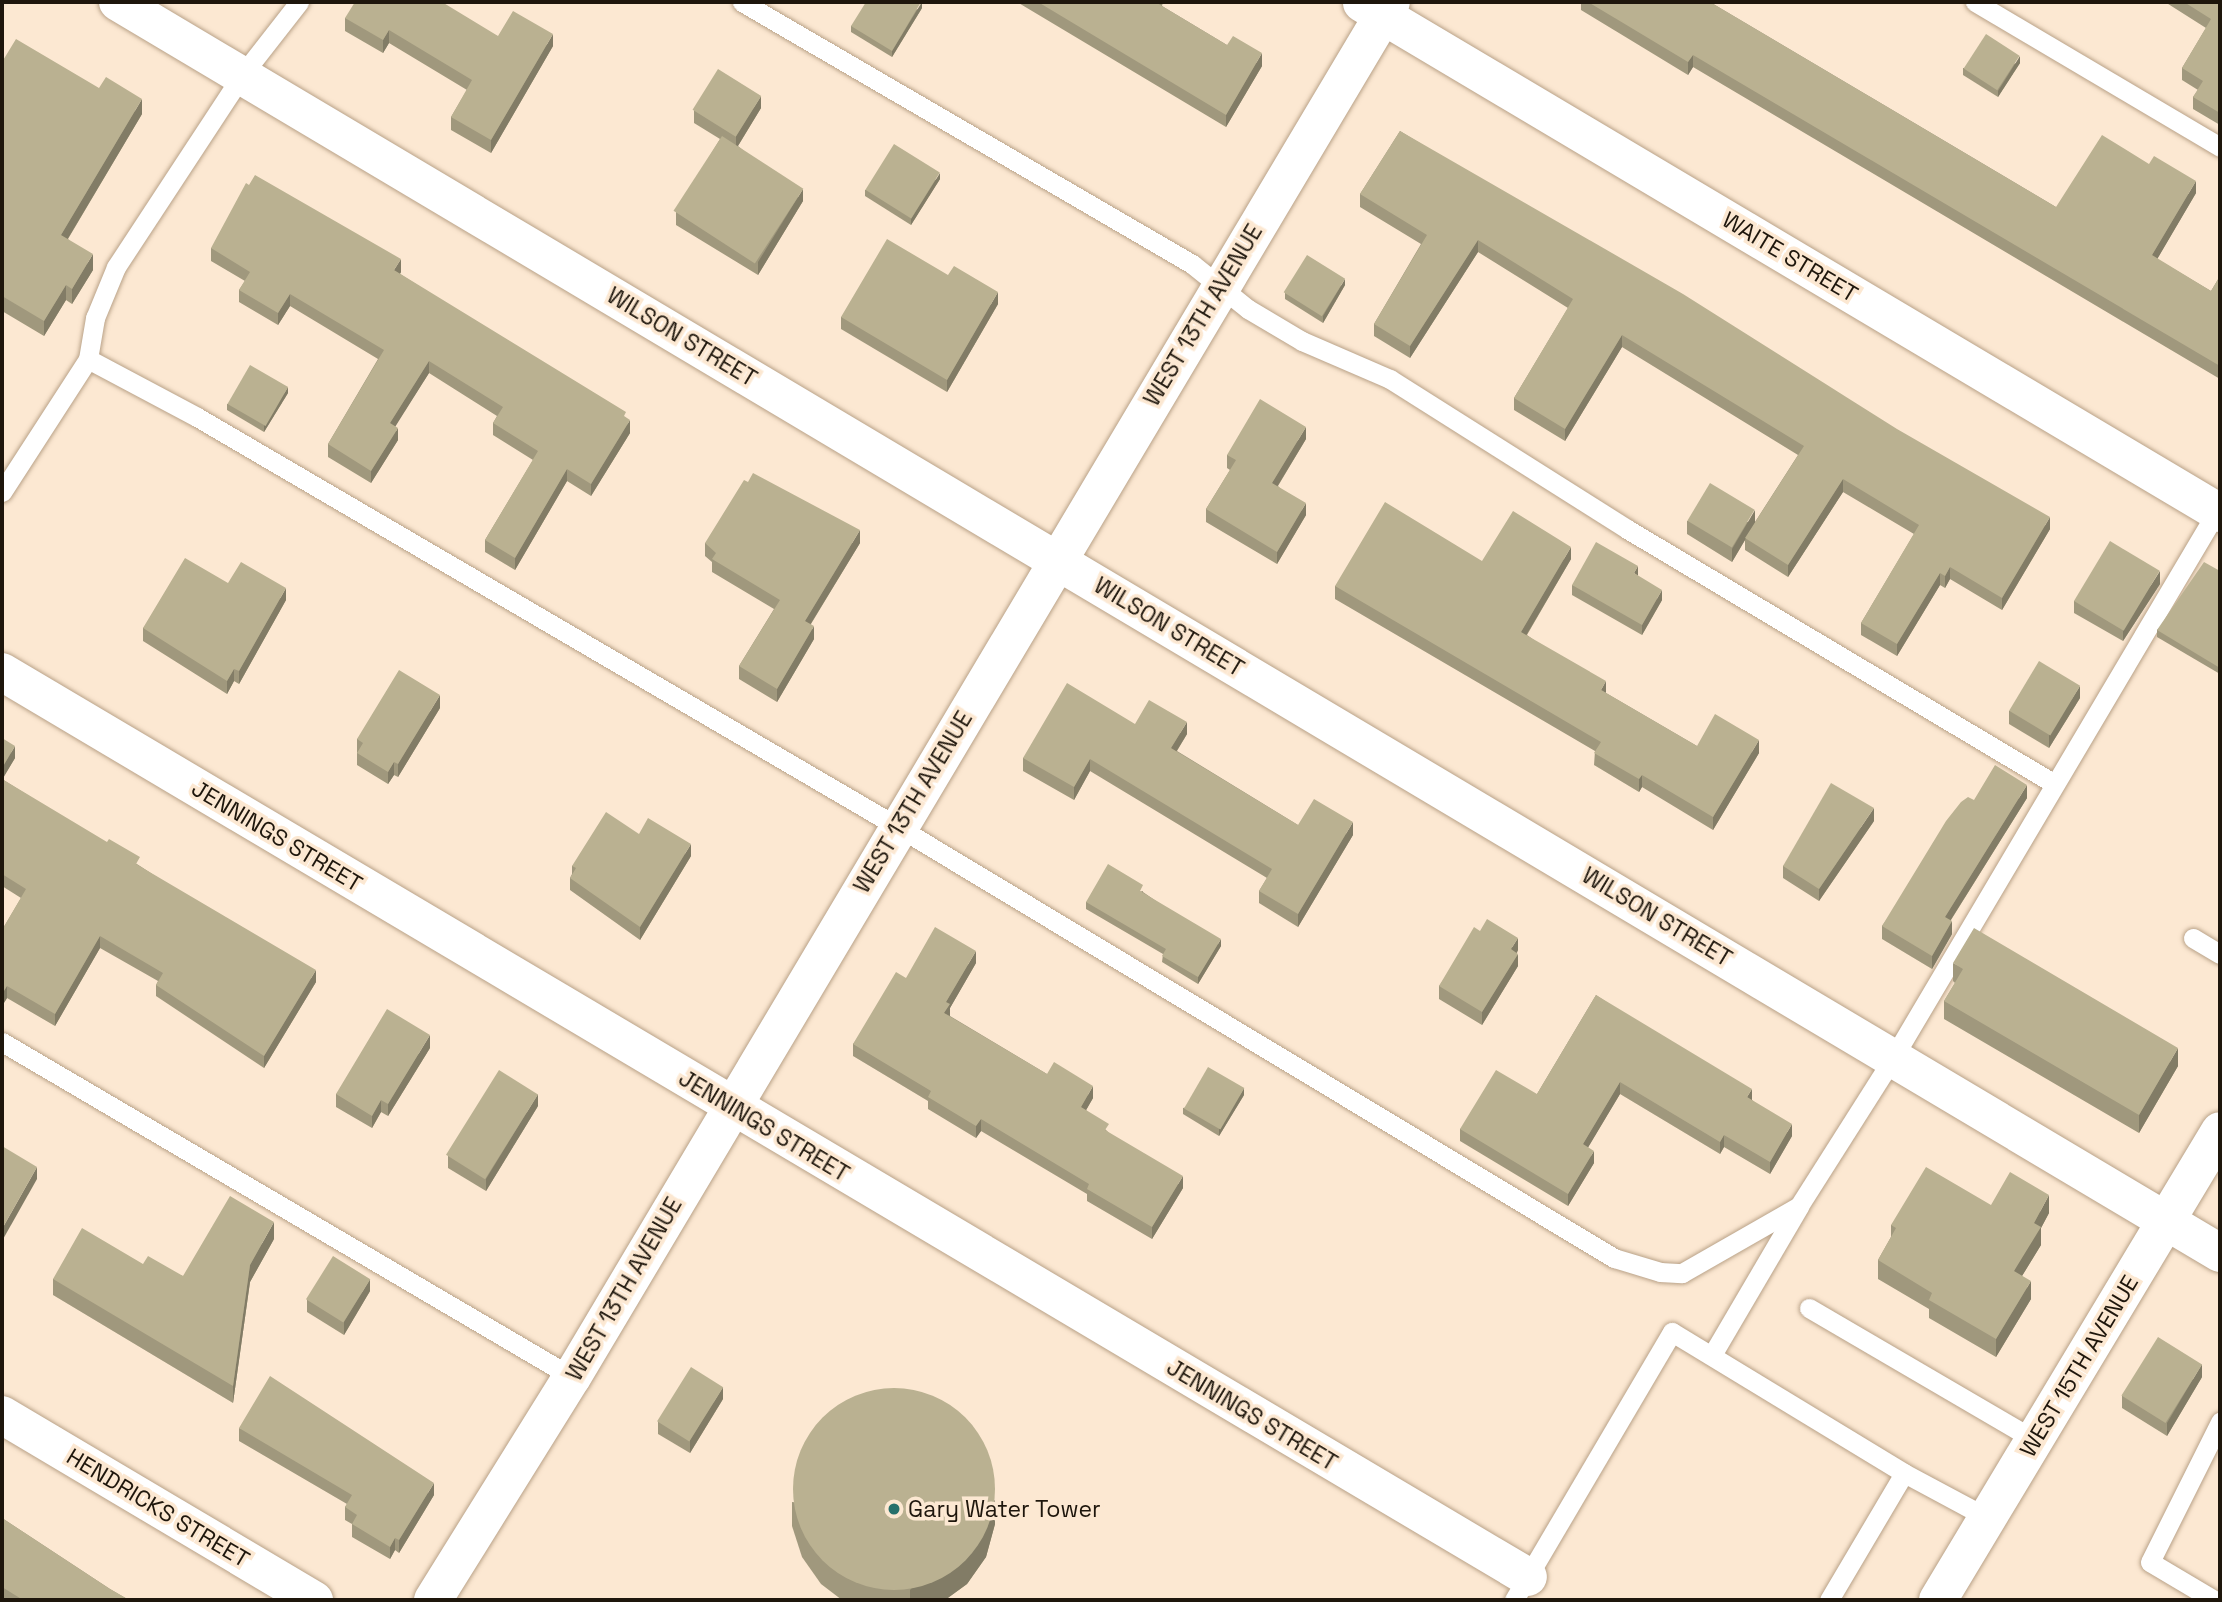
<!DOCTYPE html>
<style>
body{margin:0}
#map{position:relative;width:2222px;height:1602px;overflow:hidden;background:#fce8d2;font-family:"Space Grotesk",sans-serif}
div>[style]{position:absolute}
.roads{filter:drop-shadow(0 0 2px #b9a288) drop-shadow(0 0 2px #b9a288)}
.lane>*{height:19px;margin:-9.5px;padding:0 9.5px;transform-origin:9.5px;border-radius:9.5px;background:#fff}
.street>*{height:38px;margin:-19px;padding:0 19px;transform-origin:19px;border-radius:19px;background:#fff}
.secondary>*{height:38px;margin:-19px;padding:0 19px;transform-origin:19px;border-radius:19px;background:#fff}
.wall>*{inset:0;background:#a0987d}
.shaded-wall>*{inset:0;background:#827c66}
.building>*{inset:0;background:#bab191;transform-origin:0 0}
.round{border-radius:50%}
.dots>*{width:19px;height:19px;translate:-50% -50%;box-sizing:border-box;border:4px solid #fce8d2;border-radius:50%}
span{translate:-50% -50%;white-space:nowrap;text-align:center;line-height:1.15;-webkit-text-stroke:7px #fce8d2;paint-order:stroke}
.street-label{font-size:23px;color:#1e160c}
.poi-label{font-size:23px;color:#1e160c}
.left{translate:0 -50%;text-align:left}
.frame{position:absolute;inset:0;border:4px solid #1e160c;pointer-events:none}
</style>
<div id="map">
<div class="roads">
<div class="lane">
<i style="left:742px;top:2px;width:521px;rotate:30.21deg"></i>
<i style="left:1192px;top:264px;width:72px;rotate:38.8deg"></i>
<i style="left:1248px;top:309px;width:63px;rotate:30.7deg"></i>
<i style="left:1302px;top:341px;width:96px;rotate:23.4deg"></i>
<i style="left:1390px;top:379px;width:280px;rotate:32.3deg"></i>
<i style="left:1627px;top:529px;width:498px;rotate:30.8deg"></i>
<i style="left:1975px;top:2px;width:285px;rotate:30.6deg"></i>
<i style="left:88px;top:359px;width:123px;rotate:28deg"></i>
<i style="left:197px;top:417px;width:812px;rotate:30.32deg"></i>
<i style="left:898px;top:827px;width:836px;rotate:31.05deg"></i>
<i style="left:1614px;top:1258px;width:48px;rotate:16.9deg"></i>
<i style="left:1660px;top:1272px;width:22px;rotate:3deg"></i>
<i style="left:1682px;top:1273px;width:135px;rotate:-29.8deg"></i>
<i style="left:1799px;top:1206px;width:175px;rotate:-57.6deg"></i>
<i style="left:1893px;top:1058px;width:642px;rotate:-59.36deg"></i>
<i style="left:2px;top:492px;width:158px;rotate:-57.1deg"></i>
<i style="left:88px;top:359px;width:42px;rotate:-80.3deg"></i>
<i style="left:95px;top:318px;width:55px;rotate:-67.6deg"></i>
<i style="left:116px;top:267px;width:230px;rotate:-56.7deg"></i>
<i style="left:242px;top:75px;width:93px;rotate:-52deg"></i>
<i style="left:2193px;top:938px;width:31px;rotate:31deg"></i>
<i style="left:2px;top:1042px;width:661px;rotate:30.44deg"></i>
<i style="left:1809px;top:1308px;width:262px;rotate:30.3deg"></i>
<i style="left:1712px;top:1355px;width:172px;rotate:-59.6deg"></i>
<i style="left:1514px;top:1600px;width:311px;rotate:-59.5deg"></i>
<i style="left:1672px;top:1332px;width:271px;rotate:31.3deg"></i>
<i style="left:1904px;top:1473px;width:95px;rotate:28.2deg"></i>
<i style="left:1829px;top:1600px;width:147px;rotate:-59.4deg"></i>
<i style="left:2214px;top:1600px;width:74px;rotate:-149.3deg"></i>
<i style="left:2150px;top:1562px;width:157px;rotate:-63.4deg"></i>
</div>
<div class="street">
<i style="left:118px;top:2px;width:2446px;rotate:30.76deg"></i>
<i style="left:1362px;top:3px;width:998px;rotate:30.73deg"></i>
<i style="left:2px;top:672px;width:1774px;rotate:30.67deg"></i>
<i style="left:2px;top:1415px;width:363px;rotate:30.7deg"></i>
<i style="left:433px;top:1600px;width:263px;rotate:-58.1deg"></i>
<i style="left:572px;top:1377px;width:1600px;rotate:-59.22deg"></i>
</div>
<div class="secondary">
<i style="left:1938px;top:1600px;width:547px;rotate:-58.98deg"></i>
</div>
</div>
<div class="wall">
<i style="clip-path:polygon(1017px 2px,1163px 2px,1162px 6px,1262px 66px,1226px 127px)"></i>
<i style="clip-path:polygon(1581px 2px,1710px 2px,2056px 207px,2196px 193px,2157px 259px,2211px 291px,2220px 276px,2220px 379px,1693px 67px,1688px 75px,1581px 10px)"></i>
<i style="clip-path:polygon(2165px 2px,2220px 2px,2220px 125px,2193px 109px,2193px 97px,2198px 90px,2182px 80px,2182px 68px,2206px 28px)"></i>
<i style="clip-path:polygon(922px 8px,892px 57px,851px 32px,851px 26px)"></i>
<i style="clip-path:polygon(345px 18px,498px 36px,553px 46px,491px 153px,451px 130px,451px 117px,467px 90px,389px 43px,383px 53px,345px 31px)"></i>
<i style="clip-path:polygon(2px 62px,142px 114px,68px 239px,93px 270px,72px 304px,66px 300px,44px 336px,2px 311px)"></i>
<i style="clip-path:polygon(2020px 63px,1998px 97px,1963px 75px,1963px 68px)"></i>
<i style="clip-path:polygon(761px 108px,738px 146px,803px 201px,758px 275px,676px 225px,676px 212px,720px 139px,694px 123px,694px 110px)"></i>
<i style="clip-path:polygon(1400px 131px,2050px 529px,2002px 610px,1950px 579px,1945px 588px,1940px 585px,1897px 656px,1861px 635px,1861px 623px,1914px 534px,1843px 492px,1788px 577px,1745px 550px,1745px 540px,1732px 562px,1687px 534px,1687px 521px,1755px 522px,1798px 455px,1622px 347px,1565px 441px,1514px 410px,1514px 398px,1568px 308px,1478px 252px,1410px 358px,1374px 336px,1374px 324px,1421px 244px,1360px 207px,1360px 194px)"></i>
<i style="clip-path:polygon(940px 179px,911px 225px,865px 196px,865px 190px)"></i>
<i style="clip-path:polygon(211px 248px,401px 272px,400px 274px,626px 418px,630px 433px,591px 496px,567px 481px,515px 570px,485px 552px,485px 540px,533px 460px,493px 435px,493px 423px,497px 416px,429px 373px,395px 426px,398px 440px,371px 483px,328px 457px,328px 444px,378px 359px,290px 306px,278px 325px,239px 302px,239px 290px,245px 281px,211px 261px)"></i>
<i style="clip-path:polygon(1345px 285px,1323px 323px,1285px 299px,1285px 293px)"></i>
<i style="clip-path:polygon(998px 304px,947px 392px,841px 329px,841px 317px)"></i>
<i style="clip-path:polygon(288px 393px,264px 432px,227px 410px,227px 404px)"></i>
<i style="clip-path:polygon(1306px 439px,1278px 486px,1306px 515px,1277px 564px,1206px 522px,1206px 509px,1230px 470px,1227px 468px,1227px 455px)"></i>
<i style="clip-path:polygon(705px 543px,860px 543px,811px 624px,814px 639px,777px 702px,739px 679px,739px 666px,774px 609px,712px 572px,712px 562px,705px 556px)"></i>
<i style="clip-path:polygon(1571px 559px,1527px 635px,1606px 693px,1697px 746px,1759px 753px,1713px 830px,1642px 787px,1639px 792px,1594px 765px,1595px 751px,1335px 599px,1335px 586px,1482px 561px)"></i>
<i style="clip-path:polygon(2220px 571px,2220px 674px,2157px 637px,2157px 630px)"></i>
<i style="clip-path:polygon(228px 583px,286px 600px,239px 684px,234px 681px,227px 694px,143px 641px,143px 628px)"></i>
<i style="clip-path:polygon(2160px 584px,2123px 641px,2074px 613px,2074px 601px)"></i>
<i style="clip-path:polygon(1572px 585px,1662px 600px,1642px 635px,1572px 595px)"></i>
<i style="clip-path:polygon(2080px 698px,2049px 748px,2009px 724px,2009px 711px)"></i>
<i style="clip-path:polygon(440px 708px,398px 777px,394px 775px,388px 784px,357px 765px,357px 739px)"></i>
<i style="clip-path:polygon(1135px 724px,1187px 734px,1177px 751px,1298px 825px,1353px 835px,1298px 927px,1259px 903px,1259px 891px,1267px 878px,1090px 771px,1074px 800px,1023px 771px,1023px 758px)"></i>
<i style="clip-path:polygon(2px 738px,15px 758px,2px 779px,140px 866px,316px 982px,264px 1068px,156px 996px,156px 985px,158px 981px,100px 948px,55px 1026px,7px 998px,2px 1006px,2px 930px,21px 898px,2px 886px)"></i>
<i style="clip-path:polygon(2027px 798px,1951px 920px,1952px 934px,1932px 969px,1882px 939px,1882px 926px,1974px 800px)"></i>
<i style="clip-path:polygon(1874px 821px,1819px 901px,1783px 878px,1783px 866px)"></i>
<i style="clip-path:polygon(639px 834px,691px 856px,640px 940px,570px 890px,570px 878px,572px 874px,572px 866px)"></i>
<i style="clip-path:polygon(1143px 891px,1143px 892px,1221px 946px,1198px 984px,1162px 962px,1163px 954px,1086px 909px,1086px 902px)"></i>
<i style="clip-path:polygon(1480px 931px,1518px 950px,1517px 953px,1518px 966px,1482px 1025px,1439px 999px,1439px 986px)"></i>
<i style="clip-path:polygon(976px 963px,950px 1008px,950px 1016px,1047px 1074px,1093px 1098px,1086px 1110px,1109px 1133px,1183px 1188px,1152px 1239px,1087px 1201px,1087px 1194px,981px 1131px,976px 1138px,928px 1109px,928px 1101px,853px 1056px,853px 1044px,906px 978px)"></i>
<i style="clip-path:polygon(1953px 963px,2178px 1066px,2139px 1133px,1944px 1019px,1944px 1001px,1955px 983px,1953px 981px)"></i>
<i style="clip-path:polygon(1596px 995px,1752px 1100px,1792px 1136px,1770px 1174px,1724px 1147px,1720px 1154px,1620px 1094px,1588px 1147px,1594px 1163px,1568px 1206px,1460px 1141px,1460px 1129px,1537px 1094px)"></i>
<i style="clip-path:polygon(430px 1048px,388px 1116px,381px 1112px,372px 1128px,336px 1107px,336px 1094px)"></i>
<i style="clip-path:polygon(1244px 1095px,1219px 1136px,1183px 1114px,1183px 1108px)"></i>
<i style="clip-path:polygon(538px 1106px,486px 1191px,448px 1168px,448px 1156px)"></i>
<i style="clip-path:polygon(1991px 1205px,2049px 1213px,2041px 1228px,2041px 1245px,2022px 1276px,2031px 1299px,1996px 1357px,1929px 1318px,1929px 1309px,1878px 1279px,1878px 1260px,1891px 1237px,1891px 1225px)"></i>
<i style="clip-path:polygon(274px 1239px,250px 1282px,233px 1403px,53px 1295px,53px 1279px,143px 1264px,183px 1276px)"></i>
<i style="clip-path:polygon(370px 1291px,344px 1335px,307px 1312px,307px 1300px)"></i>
<i style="clip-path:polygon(2202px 1377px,2167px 1436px,2122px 1408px,2122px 1396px)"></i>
<i style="clip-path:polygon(723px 1399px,690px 1453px,658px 1434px,658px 1422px)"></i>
<i style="clip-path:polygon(239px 1428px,434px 1495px,399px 1553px,395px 1550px,390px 1559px,352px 1537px,352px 1524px,345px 1520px,345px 1507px,347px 1504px,239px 1441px)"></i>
<i style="clip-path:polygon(792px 1502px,995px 1524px,986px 1557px,967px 1584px,945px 1600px,842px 1600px,821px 1584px,802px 1557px,792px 1526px)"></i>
<i style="clip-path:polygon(2px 1518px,110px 1589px,129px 1600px,2px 1600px)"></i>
</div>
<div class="shaded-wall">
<i style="clip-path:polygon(922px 2px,922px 8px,892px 57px,892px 51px)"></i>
<i style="clip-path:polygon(389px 30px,389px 43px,383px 53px,383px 40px)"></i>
<i style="clip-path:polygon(553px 34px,553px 46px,491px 153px,491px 140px)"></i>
<i style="clip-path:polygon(1262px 53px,1262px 66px,1226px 127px,1226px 115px)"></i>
<i style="clip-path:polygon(1693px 55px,1693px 67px,1688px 75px,1688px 62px)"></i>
<i style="clip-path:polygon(2020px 56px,2020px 63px,1998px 97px,1998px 91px)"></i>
<i style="clip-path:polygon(761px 96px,761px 108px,736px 149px,736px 136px)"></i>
<i style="clip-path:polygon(142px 99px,142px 114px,61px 250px,61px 235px)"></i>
<i style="clip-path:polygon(940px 173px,940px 179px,911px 225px,911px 219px)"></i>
<i style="clip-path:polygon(2196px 181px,2196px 193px,2152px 268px,2152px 255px)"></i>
<i style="clip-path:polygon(803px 189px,803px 201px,758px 275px,758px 262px)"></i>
<i style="clip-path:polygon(1478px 240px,1478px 252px,1410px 358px,1410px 346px)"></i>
<i style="clip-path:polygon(93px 254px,93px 270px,72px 304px,72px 289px)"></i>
<i style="clip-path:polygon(401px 259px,401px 272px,394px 283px,394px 270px)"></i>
<i style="clip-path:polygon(1345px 279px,1345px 285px,1323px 323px,1323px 316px)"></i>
<i style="clip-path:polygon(66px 285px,66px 300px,44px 336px,44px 321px)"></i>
<i style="clip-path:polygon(998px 292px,998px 304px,947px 392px,947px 380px)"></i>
<i style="clip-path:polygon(290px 294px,290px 306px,278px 325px,278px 313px)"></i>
<i style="clip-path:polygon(1622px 335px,1622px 347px,1565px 441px,1565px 429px)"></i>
<i style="clip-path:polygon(429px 361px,429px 373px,390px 435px,390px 423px)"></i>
<i style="clip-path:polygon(288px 387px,288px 393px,264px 432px,264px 426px)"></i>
<i style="clip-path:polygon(630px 420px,630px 433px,591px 496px,591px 484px)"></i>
<i style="clip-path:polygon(1306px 427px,1306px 439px,1272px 495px,1272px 483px)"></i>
<i style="clip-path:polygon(398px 428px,398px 440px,371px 483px,371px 471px)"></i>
<i style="clip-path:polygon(567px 469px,567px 481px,515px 570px,515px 558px)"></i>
<i style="clip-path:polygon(1843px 479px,1843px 492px,1788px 577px,1788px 565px)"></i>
<i style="clip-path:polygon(1306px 503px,1306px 515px,1277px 564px,1277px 552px)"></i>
<i style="clip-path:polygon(1755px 510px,1755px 523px,1732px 562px,1732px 549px)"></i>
<i style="clip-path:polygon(2050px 517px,2050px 529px,2002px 610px,2002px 598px)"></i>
<i style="clip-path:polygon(860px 530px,860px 543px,805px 633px,805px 621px)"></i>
<i style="clip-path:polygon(1571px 547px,1571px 559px,1521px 644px,1521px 632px)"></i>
<i style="clip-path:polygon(1638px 566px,1638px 576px,1634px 573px)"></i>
<i style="clip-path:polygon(1950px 567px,1950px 579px,1945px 588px,1945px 576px)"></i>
<i style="clip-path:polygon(2160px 571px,2160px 584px,2123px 641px,2123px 629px)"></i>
<i style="clip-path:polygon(1940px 573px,1940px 585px,1897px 656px,1897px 644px)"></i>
<i style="clip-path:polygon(286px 588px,286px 600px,239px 684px,239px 671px)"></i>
<i style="clip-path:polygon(1662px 590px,1662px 600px,1642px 635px,1642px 625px)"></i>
<i style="clip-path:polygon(814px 626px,814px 639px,777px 702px,777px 689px)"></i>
<i style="clip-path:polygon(234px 669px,234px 681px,227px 694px,227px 681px)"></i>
<i style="clip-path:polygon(1606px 681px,1606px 693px,1601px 690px)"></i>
<i style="clip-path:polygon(2080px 686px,2080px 698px,2049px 748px,2049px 735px)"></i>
<i style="clip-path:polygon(440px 695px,440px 708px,398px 777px,398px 764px)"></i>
<i style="clip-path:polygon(1187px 722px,1187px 734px,1171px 760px,1171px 748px)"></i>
<i style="clip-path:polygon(1759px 740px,1759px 753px,1713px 830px,1713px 817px)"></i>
<i style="clip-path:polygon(15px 746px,15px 758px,2px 780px,2px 768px)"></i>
<i style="clip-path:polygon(1090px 759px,1090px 771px,1074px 800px,1074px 787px)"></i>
<i style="clip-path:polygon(394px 762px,394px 775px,388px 784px,388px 772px)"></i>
<i style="clip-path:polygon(1642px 775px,1642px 787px,1639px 792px,1639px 779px)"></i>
<i style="clip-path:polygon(2027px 785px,2027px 798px,1945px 929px,1945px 917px)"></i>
<i style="clip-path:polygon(1874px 808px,1874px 821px,1819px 901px,1819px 889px)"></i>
<i style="clip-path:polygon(1353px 822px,1353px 835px,1298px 927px,1298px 914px)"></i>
<i style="clip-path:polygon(691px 844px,691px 856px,640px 940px,640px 927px)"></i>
<i style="clip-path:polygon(1952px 921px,1952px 934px,1932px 969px,1932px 956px)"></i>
<i style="clip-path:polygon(100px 936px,100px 948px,55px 1026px,55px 1014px)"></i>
<i style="clip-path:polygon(1518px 938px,1518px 950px,1511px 962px,1511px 949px)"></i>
<i style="clip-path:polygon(1221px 939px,1221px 946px,1198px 984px,1198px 977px)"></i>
<i style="clip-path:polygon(976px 951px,976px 963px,950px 1008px,950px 1016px,944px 1013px,946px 1002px)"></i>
<i style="clip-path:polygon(1518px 954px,1518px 966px,1482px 1025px,1482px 1012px)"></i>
<i style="clip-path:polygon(316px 970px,316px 982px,264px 1068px,264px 1056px)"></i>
<i style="clip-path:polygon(7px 986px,7px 998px,2px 1006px,2px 994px)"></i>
<i style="clip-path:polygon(430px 1035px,430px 1048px,388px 1116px,388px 1104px)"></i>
<i style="clip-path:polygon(2178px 1048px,2178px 1066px,2139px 1133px,2139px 1115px)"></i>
<i style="clip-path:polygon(1620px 1082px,1620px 1094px,1583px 1156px,1583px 1144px)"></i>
<i style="clip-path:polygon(1093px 1086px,1093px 1098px,1081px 1119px,1081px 1107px)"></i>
<i style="clip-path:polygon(1244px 1088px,1244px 1095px,1219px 1136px,1219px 1129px)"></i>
<i style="clip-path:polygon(1752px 1089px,1752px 1101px,1747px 1097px)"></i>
<i style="clip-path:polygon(538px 1094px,538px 1106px,486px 1191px,486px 1179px)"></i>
<i style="clip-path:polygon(381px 1100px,381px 1112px,372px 1128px,372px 1116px)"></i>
<i style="clip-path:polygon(981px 1119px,981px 1131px,976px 1138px,976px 1126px)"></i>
<i style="clip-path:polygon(1792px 1124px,1792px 1136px,1770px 1174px,1770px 1162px)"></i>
<i style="clip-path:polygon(1724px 1135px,1724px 1147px,1720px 1154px,1720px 1142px)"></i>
<i style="clip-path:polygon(1594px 1151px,1594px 1163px,1568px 1206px,1568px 1194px)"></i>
<i style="clip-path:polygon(37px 1167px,37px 1179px,2px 1241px,2px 1229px)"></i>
<i style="clip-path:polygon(1183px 1176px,1183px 1188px,1152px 1239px,1152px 1227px)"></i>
<i style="clip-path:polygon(2049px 1195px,2049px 1213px,2041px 1228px,2041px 1245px,2014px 1289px,2014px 1271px,2034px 1223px)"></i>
<i style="clip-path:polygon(274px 1222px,274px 1239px,250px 1282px,233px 1403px,233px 1386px,250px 1265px)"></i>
<i style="clip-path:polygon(370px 1279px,370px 1291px,344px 1335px,344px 1322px)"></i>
<i style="clip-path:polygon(2031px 1281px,2031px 1299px,1996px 1357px,1996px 1339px)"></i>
<i style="clip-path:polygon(2202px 1364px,2202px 1377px,2167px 1436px,2167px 1423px)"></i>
<i style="clip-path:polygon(723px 1387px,723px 1399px,690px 1453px,690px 1440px)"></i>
<i style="clip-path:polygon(434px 1483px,434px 1495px,399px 1553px,399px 1540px)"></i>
<i style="clip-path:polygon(995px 1500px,995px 1524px,986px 1557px,967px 1584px,945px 1600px,910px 1600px,910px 1590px)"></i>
<i style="clip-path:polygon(395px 1538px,395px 1550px,390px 1559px,390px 1547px)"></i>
</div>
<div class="building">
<i style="clip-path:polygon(355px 2px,442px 2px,498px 36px,513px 11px,553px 34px,491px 140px,451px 117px,472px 80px,389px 30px,383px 40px,345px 18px)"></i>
<i style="clip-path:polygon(866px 2px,921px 2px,892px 51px,851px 26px)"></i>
<i style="clip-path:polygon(1038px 2px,1158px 2px,1157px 3px,1227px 45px,1233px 36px,1262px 53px,1226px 115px)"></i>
<i style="clip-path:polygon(1588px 2px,1710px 2px,2056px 207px,2102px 135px,2149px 164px,2154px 156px,2196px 181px,2152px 255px,2211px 291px,2220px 276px,2220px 366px,1693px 55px,1688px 62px)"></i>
<i style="clip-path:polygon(2184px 2px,2220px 2px,2220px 113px,2193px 97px,2203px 81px,2182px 68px,2211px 19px)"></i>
<i style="left:1986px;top:34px;width:40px;height:41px;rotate:33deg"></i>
<i style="clip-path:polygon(16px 39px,99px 88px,106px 77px,142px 99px,61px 235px,93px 254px,72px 289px,66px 285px,44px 321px,2px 296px,2px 62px)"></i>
<i style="left:718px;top:69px;width:51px;height:48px;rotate:32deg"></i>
<i style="clip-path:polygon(1400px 131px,1683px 294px,1897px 429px,2050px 517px,2002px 598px,1950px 567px,1945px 576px,1940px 573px,1897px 644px,1861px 623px,1919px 525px,1843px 479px,1788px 565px,1745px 538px,1804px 446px,1622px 335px,1565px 429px,1514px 398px,1573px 299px,1478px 240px,1410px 346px,1374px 324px,1427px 235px,1360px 194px)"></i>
<i style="left:722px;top:136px;width:97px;height:89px;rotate:33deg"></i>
<i style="left:894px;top:144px;width:54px;height:54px;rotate:32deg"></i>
<i style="clip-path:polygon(255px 175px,401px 259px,394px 270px,626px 412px,624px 416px,630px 420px,591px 484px,567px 469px,515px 558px,485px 540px,538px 451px,493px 423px,503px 407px,429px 361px,390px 423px,398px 428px,371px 471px,328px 444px,384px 350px,290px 294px,278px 313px,239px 290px,250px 272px,211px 248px,246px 183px,249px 185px)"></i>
<i style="clip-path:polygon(887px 239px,948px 275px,954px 266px,998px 292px,947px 380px,841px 317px)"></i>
<i style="left:1307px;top:255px;width:45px;height:44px;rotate:32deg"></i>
<i style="left:250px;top:365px;width:44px;height:45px;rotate:30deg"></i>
<i style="clip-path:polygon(1260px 399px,1306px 427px,1272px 483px,1306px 503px,1277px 552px,1206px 509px,1236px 460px,1227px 455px)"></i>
<i style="clip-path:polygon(753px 473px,860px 530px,805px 621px,814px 626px,777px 689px,739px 666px,780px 600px,712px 559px,716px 553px,705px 543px,744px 480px,748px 482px)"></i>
<i style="left:1710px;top:483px;width:52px;height:44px;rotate:31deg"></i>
<i style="clip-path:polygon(1385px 502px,1482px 561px,1513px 511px,1571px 547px,1521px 632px,1606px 681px,1601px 690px,1697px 746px,1715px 714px,1759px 740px,1713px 817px,1642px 775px,1639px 779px,1594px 753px,1601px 742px,1335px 586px)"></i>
<i style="left:2110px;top:541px;width:58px;height:70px;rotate:31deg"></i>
<i style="clip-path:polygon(1596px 542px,1638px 566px,1634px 573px,1662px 590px,1642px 625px,1572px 585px)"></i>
<i style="clip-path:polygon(185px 558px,228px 583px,241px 562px,286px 588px,239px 671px,234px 669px,227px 681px,143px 628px)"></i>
<i style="clip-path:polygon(2204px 562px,2220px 571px,2220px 668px,2157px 630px)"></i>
<i style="left:2039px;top:661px;width:48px;height:58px;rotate:31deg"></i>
<i style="clip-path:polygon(399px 670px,440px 695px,398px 764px,394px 762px,388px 772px,357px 753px,363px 743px,357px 739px)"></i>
<i style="clip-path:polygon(1067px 683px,1135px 724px,1149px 700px,1187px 722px,1171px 748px,1298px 825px,1314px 799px,1353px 822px,1298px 914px,1259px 891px,1272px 869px,1090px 759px,1074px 787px,1023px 758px)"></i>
<i style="clip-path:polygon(2px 738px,15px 746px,2px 768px)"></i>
<i style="clip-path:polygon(1995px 765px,2027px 785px,1945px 917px,1952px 921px,1932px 956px,1882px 926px,1946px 821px,1961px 802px,1968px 797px,1974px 800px)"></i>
<i style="clip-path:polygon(2px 779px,107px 842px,109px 839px,140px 857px,136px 864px,316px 970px,264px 1056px,156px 985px,163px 973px,100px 936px,55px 1014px,7px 986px,2px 994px,2px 930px,26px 889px,2px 874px)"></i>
<i style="clip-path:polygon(1831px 783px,1874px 808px,1819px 889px,1783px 866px)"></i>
<i style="clip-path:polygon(606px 812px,639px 834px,648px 818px,691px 844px,640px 927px,570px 878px,576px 868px,572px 866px)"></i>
<i style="clip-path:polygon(1108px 864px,1143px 885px,1140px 891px,1221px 939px,1198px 977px,1162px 956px,1166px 949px,1086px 902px)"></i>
<i style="clip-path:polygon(1487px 919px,1518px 938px,1511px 949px,1518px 954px,1482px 1012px,1439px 986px,1474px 927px,1480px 931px)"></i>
<i style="clip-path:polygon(935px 927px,976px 951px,946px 1002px,950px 1004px,944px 1013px,1047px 1074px,1054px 1062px,1093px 1086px,1081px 1107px,1109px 1124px,1105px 1130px,1183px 1176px,1152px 1227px,1087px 1189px,1089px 1184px,981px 1119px,976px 1126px,928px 1097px,931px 1091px,853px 1044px,896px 972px,906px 978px)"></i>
<i style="clip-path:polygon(1974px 928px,2178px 1048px,2139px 1115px,1944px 1001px,1963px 969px,1953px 963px)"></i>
<i style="clip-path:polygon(1596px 995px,1752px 1089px,1747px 1097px,1792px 1124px,1770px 1162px,1724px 1135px,1720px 1142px,1620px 1082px,1583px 1144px,1594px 1151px,1568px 1194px,1460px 1129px,1496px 1070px,1537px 1094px)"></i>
<i style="clip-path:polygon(387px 1009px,430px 1035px,388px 1104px,381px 1100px,372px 1116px,336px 1094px)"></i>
<i style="left:1208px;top:1067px;width:42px;height:48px;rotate:30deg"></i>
<i style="left:499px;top:1070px;width:46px;height:100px;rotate:32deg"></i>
<i style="clip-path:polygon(2px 1146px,37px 1167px,2px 1229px)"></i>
<i style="clip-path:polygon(1926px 1167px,1991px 1205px,2010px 1172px,2049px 1195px,2034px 1223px,2041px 1227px,2014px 1271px,2031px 1281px,1996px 1339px,1929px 1300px,1932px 1293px,1878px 1260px,1896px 1228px,1891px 1225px)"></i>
<i style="clip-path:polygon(230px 1196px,274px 1222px,250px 1265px,233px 1386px,53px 1279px,82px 1228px,143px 1264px,148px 1256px,183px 1276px)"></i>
<i style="left:333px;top:1256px;width:44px;height:51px;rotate:32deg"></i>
<i style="left:2158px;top:1337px;width:52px;height:69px;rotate:32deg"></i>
<i style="left:691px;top:1367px;width:38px;height:64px;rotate:32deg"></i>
<i style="clip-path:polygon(270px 1376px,434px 1483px,399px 1540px,395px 1538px,390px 1547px,352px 1524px,357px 1515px,345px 1507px,352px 1495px,239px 1428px)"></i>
<i class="round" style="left:793px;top:1388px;width:202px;height:202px"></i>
<i style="clip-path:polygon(2px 1518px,110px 1589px,129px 1600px,23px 1600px,2px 1587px)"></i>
</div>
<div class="dots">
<i style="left:894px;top:1509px;background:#27706b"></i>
</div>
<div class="street-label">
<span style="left:1790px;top:257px;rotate:31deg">WAITE STREET</span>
<span style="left:1203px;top:315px;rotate:-59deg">WEST 13TH AVENUE</span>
<span style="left:682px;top:337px;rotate:31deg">WILSON STREET</span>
<span style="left:1169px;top:627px;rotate:31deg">WILSON STREET</span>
<span style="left:913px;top:802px;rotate:-59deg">WEST 13TH AVENUE</span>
<span style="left:277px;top:836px;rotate:31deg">JENNINGS STREET</span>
<span style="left:1657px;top:917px;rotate:31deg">WILSON STREET</span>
<span style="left:764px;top:1126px;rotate:31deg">JENNINGS STREET</span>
<span style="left:624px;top:1289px;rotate:-60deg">WEST 13TH AVENUE</span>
<span style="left:2079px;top:1366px;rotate:-59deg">WEST 15TH AVENUE</span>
<span style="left:1252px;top:1415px;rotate:31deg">JENNINGS STREET</span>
<span style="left:158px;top:1508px;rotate:31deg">HENDRICKS STREET</span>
</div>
<div class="poi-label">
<span class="left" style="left:908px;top:1509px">Gary Water Tower</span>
</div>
<div class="frame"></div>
</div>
